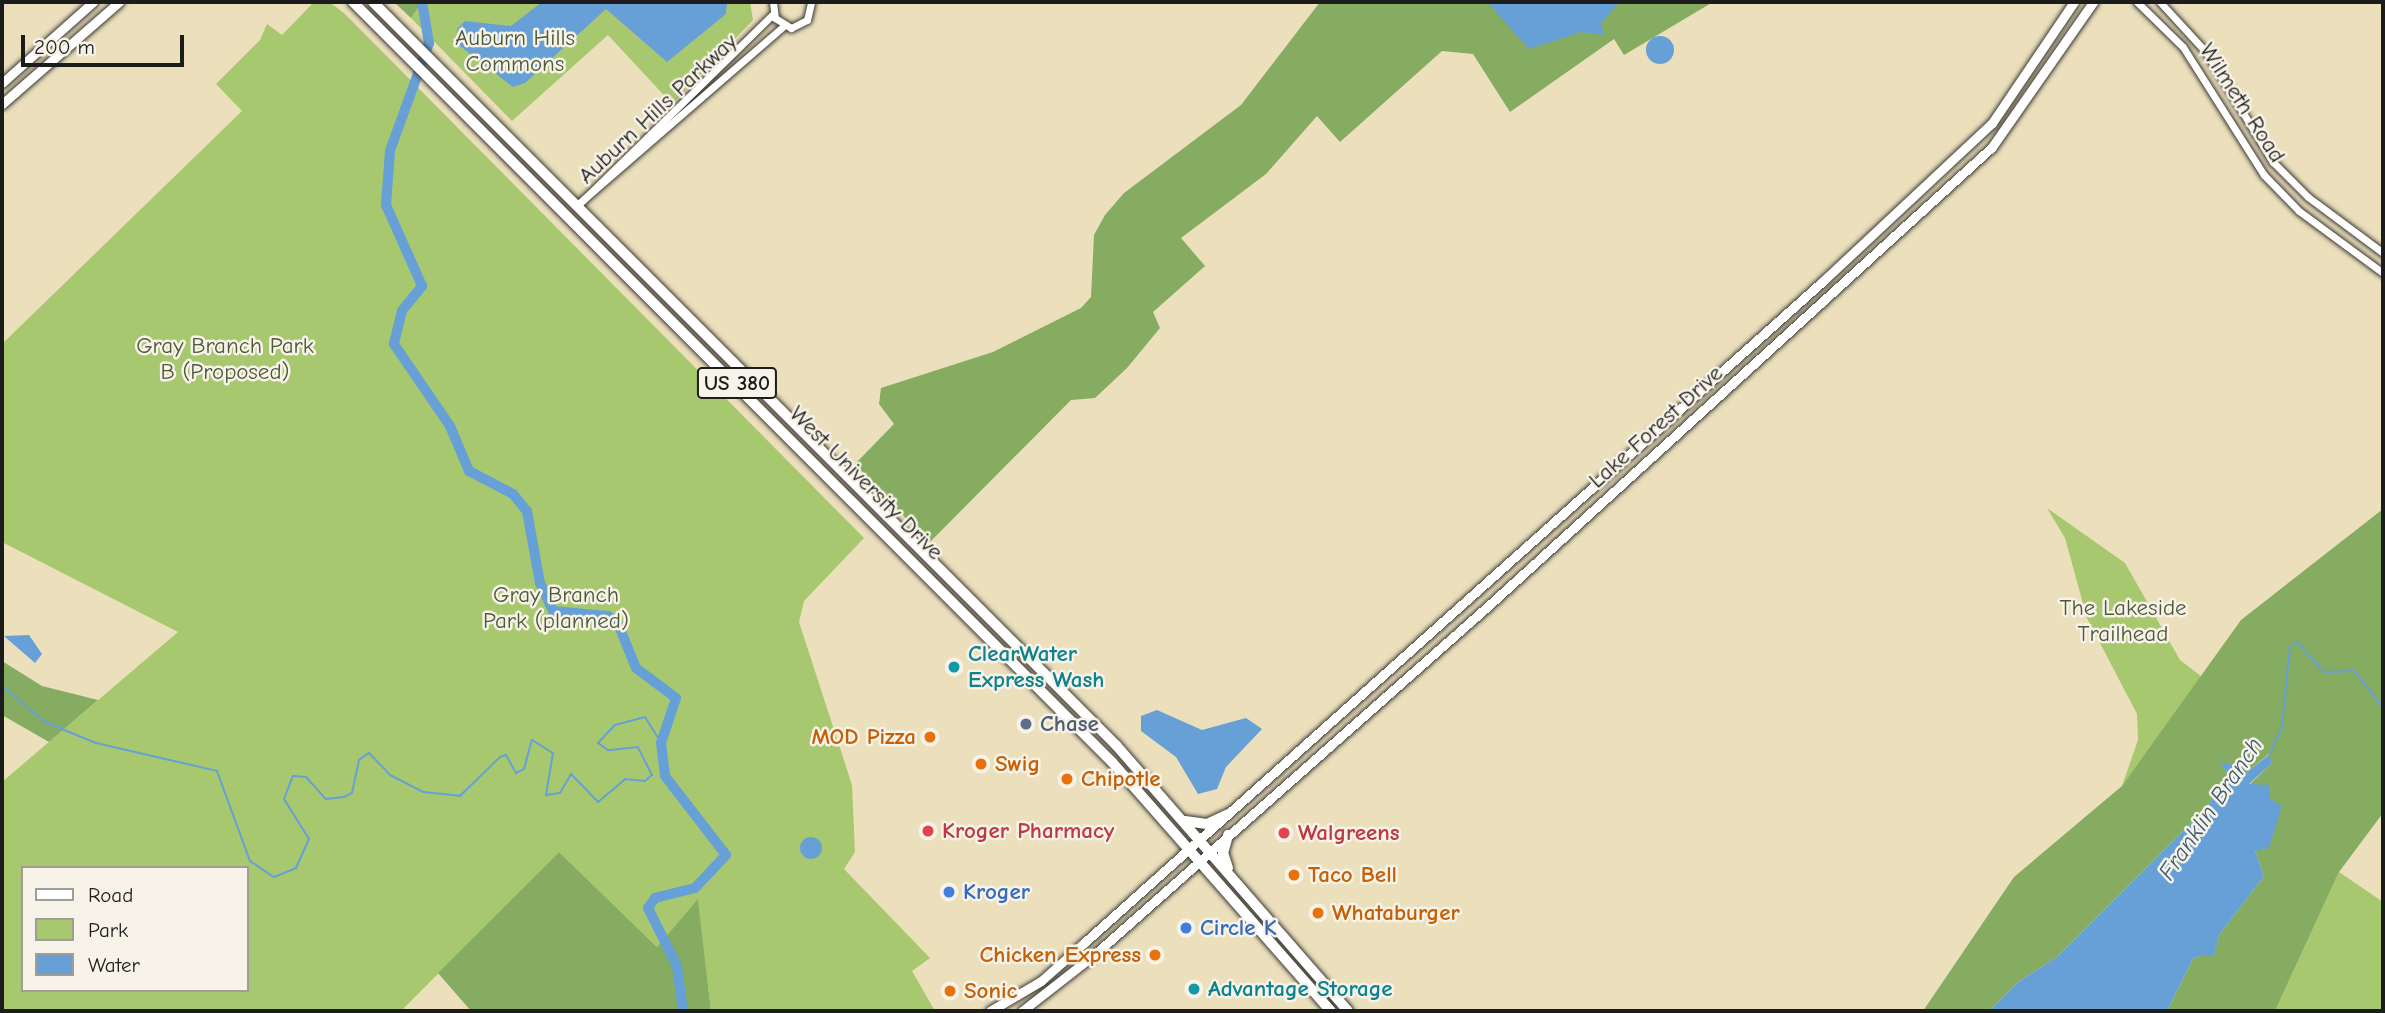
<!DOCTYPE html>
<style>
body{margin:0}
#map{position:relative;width:2385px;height:1013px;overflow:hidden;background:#ebdfbc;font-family:"Comic Neue",sans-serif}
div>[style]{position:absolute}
.green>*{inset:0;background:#a8c870}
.forest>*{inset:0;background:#86ac62}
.water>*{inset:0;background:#66a0d6}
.round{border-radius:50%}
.stream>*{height:2px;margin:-1px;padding:0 1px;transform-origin:1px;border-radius:1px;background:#66a0d6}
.river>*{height:10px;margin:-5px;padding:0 5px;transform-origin:5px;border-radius:5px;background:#66a0d6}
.roads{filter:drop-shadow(0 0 2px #3b3934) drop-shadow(0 0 2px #3b3934)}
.minor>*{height:7px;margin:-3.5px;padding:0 3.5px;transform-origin:3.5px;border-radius:3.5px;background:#fff}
.major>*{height:9px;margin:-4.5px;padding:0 4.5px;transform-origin:4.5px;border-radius:4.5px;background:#fff}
.highway>*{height:10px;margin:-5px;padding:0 5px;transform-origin:5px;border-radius:5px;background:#fff}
.dots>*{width:19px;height:19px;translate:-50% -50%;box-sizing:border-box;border:4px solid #f7f3e8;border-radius:50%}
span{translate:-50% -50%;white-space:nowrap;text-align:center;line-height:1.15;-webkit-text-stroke:5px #f7f3e8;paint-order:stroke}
.shield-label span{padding:2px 5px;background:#f7f3e8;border:2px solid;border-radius:5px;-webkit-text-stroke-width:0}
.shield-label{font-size:21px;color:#1c1c1c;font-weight:700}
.park-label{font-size:23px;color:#4d5839}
.street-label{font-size:23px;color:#1c1c1c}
.culture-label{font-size:23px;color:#0d838f;font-weight:700}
.left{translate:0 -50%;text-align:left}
.service-label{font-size:23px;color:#4e5e75;font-weight:700}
.food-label{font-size:23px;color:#c56008;font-weight:700}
.right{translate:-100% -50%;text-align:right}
.health-label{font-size:23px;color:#be3a42;font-weight:700}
.shop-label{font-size:23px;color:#366cbe;font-weight:700}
.water-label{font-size:24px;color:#3d5770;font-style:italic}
.frame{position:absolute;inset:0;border:4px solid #1c1c1c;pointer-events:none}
.legend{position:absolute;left:21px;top:866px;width:228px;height:126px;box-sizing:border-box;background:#f7f3e8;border:2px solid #9f9d96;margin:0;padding:9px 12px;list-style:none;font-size:21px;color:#1c1c1c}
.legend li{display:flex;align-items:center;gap:14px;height:35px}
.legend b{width:35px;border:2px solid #9f9d96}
.scale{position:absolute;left:21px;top:35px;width:163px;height:32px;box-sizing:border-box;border:4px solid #1c1c1c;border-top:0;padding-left:9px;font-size:21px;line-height:24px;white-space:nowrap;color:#1c1c1c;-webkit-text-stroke:5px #f7f3e8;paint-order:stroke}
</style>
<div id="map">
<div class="green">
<i style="clip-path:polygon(evenodd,314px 2px,329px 2px,344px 13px,864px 538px,804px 601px,799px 622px,852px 785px,855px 852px,844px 869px,930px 958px,912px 971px,935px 1011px,711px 1011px,698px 900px,657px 947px,559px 852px,401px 1011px,2px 1011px,2px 782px,178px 632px,2px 542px,2px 344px,242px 111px,216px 84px,260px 40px,267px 24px,282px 35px,314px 2px,23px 868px,247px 868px,247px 990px,23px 990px,23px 868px)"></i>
<i style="clip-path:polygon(422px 2px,750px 2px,753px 20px,672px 104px,608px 35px,512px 121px,411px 18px)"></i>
<i style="clip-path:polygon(2047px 508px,2125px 563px,2180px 660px,2202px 677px,2122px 786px,2138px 740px,2137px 714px,2087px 618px,2065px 538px)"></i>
<i style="clip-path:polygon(2339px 872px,2383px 902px,2383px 1011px,2275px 1011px)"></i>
</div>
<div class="forest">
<i style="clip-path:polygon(394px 2px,422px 2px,411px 18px)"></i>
<i style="clip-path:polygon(1320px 2px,1713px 2px,1624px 55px,1614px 39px,1510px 112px,1473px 54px,1442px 51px,1340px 142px,1317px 116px,1266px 174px,1181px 238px,1205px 266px,1153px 312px,1160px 328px,1127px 368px,1095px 398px,1071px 400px,929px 543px,855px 464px,894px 424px,879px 404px,881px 388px,993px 352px,1081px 308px,1091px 297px,1094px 235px,1105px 215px,1124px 193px,1241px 105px)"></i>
<i style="clip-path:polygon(2383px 509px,2383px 813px,2339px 872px,2275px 1011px,2167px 1011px,2194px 957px,2214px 954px,2219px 935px,2264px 876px,2255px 851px,2269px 798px,2263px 788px,2249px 785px,2271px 764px,2269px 754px,2242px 776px,2221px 763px,2228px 775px,2207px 807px,2057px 957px,2018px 982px,1989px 1011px,1923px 1011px,2014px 877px,2122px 786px,2241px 620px)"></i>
<i style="clip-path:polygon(2px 661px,42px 686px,98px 700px,49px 742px,2px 715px)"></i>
<i style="clip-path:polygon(559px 852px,657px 947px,698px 899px,711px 1011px,471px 1011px,438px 973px)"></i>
</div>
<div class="water">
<i style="clip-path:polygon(542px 2px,726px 2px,727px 4px,726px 14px,667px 62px,606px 9px,525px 83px,513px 87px,460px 46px,457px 29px,465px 21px,511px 26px)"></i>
<i style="clip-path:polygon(1487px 2px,1620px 2px,1601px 23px,1604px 35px,1581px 32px,1529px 49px)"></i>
<i class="round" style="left:1646px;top:36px;width:28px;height:28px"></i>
<i style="clip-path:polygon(29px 635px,42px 654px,35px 663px,4px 636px)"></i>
<i style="clip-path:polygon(1157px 710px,1202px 730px,1246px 718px,1262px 729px,1226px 767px,1217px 789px,1198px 794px,1176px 757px,1141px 731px,1141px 716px)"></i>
<i style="clip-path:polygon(2270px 754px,2271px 764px,2249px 784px,2270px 785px,2269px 798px,2282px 806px,2269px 848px,2255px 851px,2264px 876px,2219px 935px,2214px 955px,2194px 957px,2167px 1011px,1989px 1011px,2018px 982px,2057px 957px,2207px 807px,2228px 775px,2220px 762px,2244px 767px,2243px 775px)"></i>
<i class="round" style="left:800px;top:837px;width:22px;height:22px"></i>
</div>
<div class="stream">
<i style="left:2px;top:686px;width:56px;rotate:39.9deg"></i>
<i style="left:45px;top:722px;width:55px;rotate:22.4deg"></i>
<i style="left:96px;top:743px;width:124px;rotate:13deg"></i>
<i style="left:217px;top:771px;width:96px;rotate:69.9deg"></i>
<i style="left:250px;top:861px;width:29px;rotate:34deg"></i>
<i style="left:274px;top:877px;width:24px;rotate:-22deg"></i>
<i style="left:296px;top:868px;width:32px;rotate:-66deg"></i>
<i style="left:309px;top:839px;width:47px;rotate:-122deg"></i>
<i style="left:284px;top:799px;width:25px;rotate:-69deg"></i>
<i style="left:293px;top:776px;width:13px;rotate:4deg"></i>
<i style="left:306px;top:777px;width:30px;rotate:48deg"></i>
<i style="left:326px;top:799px;width:18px;rotate:-6deg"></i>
<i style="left:344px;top:797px;width:9px;rotate:-27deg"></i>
<i style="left:352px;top:793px;width:34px;rotate:-78deg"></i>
<i style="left:359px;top:760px;width:12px;rotate:-35deg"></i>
<i style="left:369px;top:753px;width:30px;rotate:46deg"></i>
<i style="left:390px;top:775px;width:37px;rotate:27deg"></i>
<i style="left:423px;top:792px;width:37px;rotate:6deg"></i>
<i style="left:460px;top:796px;width:56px;rotate:-44.3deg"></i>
<i style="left:500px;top:757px;width:6px;rotate:-18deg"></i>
<i style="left:506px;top:755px;width:21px;rotate:61deg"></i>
<i style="left:516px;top:773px;width:9px;rotate:-27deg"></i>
<i style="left:524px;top:769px;width:30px;rotate:-75deg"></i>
<i style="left:532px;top:740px;width:25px;rotate:32deg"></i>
<i style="left:553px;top:753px;width:43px;rotate:99.5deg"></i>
<i style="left:546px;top:795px;width:14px;rotate:-8deg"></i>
<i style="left:560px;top:793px;width:22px;rotate:-60deg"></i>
<i style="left:571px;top:774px;width:39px;rotate:46deg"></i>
<i style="left:598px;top:802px;width:35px;rotate:-40deg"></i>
<i style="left:625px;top:779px;width:20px;rotate:6deg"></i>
<i style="left:645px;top:781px;width:9px;rotate:-41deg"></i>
<i style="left:652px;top:775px;width:31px;rotate:-117deg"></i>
<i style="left:638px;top:747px;width:30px;rotate:174deg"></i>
<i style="left:608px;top:750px;width:12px;rotate:-145deg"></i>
<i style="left:598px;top:743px;width:25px;rotate:-47deg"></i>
<i style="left:615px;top:725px;width:31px;rotate:-15deg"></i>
<i style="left:645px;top:717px;width:31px;rotate:58deg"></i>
<i style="left:2270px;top:753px;width:29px;rotate:-65deg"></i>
<i style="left:2282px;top:727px;width:81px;rotate:-84.4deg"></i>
<i style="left:2290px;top:646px;width:8px;rotate:-30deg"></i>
<i style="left:2297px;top:642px;width:40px;rotate:48deg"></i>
<i style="left:2324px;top:672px;width:30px;rotate:-2deg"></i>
<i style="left:2354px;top:671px;width:46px;rotate:51.1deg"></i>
</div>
<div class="river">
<i style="left:422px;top:2px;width:42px;rotate:80.3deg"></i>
<i style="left:429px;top:43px;width:115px;rotate:109.9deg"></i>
<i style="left:390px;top:151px;width:54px;rotate:94.2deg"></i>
<i style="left:386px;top:205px;width:89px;rotate:66deg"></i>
<i style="left:422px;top:286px;width:32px;rotate:129deg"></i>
<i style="left:402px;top:311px;width:34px;rotate:104deg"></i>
<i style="left:394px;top:344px;width:99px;rotate:55.7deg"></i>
<i style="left:450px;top:426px;width:49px;rotate:67.1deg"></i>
<i style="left:469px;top:471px;width:50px;rotate:27.6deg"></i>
<i style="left:513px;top:494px;width:22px;rotate:51deg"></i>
<i style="left:527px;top:511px;width:73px;rotate:79.8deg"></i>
<i style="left:540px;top:583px;width:31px;rotate:65deg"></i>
<i style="left:553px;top:611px;width:55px;rotate:5.2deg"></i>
<i style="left:608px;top:616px;width:15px;rotate:42deg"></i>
<i style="left:619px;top:626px;width:45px;rotate:68deg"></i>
<i style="left:636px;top:668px;width:50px;rotate:36.9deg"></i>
<i style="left:676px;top:698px;width:47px;rotate:108.4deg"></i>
<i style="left:661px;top:743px;width:33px;rotate:83deg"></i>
<i style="left:665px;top:776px;width:100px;rotate:52.3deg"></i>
<i style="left:726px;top:855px;width:45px;rotate:133.2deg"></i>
<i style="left:695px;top:888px;width:41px;rotate:166deg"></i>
<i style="left:655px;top:898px;width:12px;rotate:125deg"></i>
<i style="left:648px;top:908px;width:65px;rotate:63.4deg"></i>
<i style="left:677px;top:966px;width:45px;rotate:82.4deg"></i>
</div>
<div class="roads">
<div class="minor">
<i style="left:773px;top:2px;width:16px;rotate:83deg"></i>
<i style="left:775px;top:18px;width:19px;rotate:32deg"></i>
<i style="left:791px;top:28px;width:18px;rotate:-27deg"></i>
<i style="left:807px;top:20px;width:18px;rotate:-77deg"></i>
<i style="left:2137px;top:2px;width:64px;rotate:44.4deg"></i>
<i style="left:2183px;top:47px;width:151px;rotate:57.7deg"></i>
<i style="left:2264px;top:175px;width:50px;rotate:45.8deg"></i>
<i style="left:2299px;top:211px;width:104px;rotate:36.4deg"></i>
<i style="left:2160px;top:2px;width:68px;rotate:47.4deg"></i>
<i style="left:2206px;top:52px;width:129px;rotate:58.7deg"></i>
<i style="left:2273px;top:162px;width:49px;rotate:45deg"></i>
<i style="left:2308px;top:197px;width:94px;rotate:36.7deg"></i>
<i style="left:577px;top:205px;width:274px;rotate:-40.9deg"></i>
<i style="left:577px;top:206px;width:274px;rotate:-44.4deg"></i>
</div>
<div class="major">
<i style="left:2px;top:83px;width:122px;rotate:-41.7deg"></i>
<i style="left:2px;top:104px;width:155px;rotate:-41.1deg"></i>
<i style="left:990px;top:1011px;width:59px;rotate:-30.5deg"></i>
<i style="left:1041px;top:981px;width:59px;rotate:-41.6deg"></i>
<i style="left:1085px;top:942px;width:989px;rotate:-41.85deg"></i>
<i style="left:1822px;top:282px;width:233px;rotate:-43.1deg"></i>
<i style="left:1992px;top:123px;width:146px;rotate:-55.9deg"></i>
<i style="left:1022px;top:1011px;width:93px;rotate:-38deg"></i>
<i style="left:1095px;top:954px;width:524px;rotate:-41.52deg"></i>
<i style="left:1487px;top:607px;width:683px;rotate:-42.33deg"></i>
<i style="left:1992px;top:147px;width:177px;rotate:-55.1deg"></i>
</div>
<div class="highway">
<i style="left:353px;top:2px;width:1074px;rotate:45.04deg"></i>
<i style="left:1112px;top:762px;width:332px;rotate:48.7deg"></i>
<i style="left:373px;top:2px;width:1051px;rotate:45deg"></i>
<i style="left:1116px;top:745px;width:353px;rotate:48.9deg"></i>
<i style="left:1185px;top:821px;width:22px;rotate:8deg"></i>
<i style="left:1207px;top:824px;width:23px;rotate:-25deg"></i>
<i style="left:1228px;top:868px;width:16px;rotate:-108deg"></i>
<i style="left:1223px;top:853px;width:19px;rotate:-74deg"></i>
</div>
</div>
<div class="dots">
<i style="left:954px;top:667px;background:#0f9aa8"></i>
<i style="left:1026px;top:724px;background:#5c6f8a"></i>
<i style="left:930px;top:737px;background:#e8710a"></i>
<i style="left:981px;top:764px;background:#e8710a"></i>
<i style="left:1067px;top:779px;background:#e8710a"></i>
<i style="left:928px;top:831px;background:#e0444e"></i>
<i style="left:1284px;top:833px;background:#e0444e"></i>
<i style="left:1294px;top:875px;background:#e8710a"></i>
<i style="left:949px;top:892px;background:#3f7fe0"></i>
<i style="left:1318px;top:913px;background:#e8710a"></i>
<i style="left:1186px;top:928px;background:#3f7fe0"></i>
<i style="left:1155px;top:955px;background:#e8710a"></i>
<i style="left:1194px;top:989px;background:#0f9aa8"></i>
<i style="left:950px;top:991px;background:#e8710a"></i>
</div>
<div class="shield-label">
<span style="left:737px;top:383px">US 380</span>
</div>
<div class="park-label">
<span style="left:515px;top:51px">Auburn Hills<br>Commons</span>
<span style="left:225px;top:359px">Gray Branch Park<br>B (Proposed)</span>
<span style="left:556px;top:608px">Gray Branch<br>Park (planned)</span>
<span style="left:2123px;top:621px">The Lakeside<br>Trailhead</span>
</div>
<div class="street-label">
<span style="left:2242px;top:103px;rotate:57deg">Wilmeth Road</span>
<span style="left:658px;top:109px;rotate:-43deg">Auburn Hills Parkway</span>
<span style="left:1656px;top:427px;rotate:-42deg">Lake Forest Drive</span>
<span style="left:866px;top:483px;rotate:45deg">West University Drive</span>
</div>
<div class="culture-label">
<span class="left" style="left:968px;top:667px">ClearWater<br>Express Wash</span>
<span class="left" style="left:1208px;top:989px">Advantage Storage</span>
</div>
<div class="service-label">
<span class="left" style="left:1040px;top:724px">Chase</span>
</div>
<div class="food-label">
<span class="right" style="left:916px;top:737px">MOD Pizza</span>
<span class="left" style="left:995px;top:764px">Swig</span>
<span class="left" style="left:1081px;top:779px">Chipotle</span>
<span class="left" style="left:1308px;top:875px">Taco Bell</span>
<span class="left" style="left:1332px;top:913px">Whataburger</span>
<span class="right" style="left:1141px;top:955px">Chicken Express</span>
<span class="left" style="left:964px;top:991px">Sonic</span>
</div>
<div class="health-label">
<span class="left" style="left:942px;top:831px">Kroger Pharmacy</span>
<span class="left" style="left:1298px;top:833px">Walgreens</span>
</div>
<div class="shop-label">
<span class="left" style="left:963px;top:892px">Kroger</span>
<span class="left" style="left:1200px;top:928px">Circle K</span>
</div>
<div class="water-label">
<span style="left:2211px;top:809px;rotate:-56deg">Franklin Branch</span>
</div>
<div class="frame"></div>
<ul class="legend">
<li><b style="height:9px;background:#fff"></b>Road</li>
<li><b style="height:19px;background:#a8c870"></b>Park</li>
<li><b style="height:19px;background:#66a0d6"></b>Water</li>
</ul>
<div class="scale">200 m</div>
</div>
